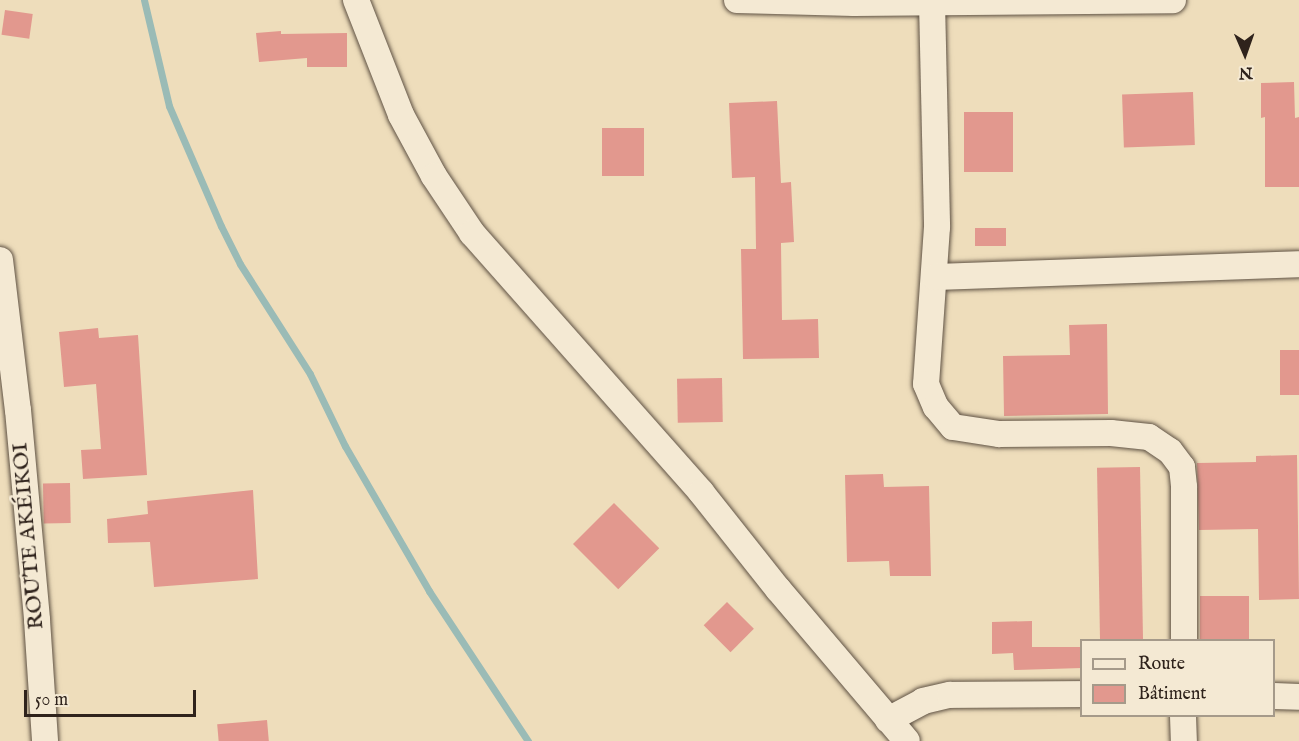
<!DOCTYPE html>
<meta charset="utf-8">
<style>
body{margin:0}
#map{position:relative;width:1299px;height:741px;overflow:hidden;background:#edb;font-family:"IM FELL English",serif}
div>[style]{position:absolute}
.stream>*{height:7px;margin:-3.5px;padding:0 3.5px;transform-origin:3.5px;border-radius:3.5px;background:#9abbb6}
.building>*{inset:0;background:#e2988e;transform-origin:0 0}
.roads{filter:drop-shadow(0 0 2px #5f5244) drop-shadow(0 0 2px #5f5244)}
.minor>*{height:26px;margin:-13px;padding:0 13px;transform-origin:13px;border-radius:13px;background:#f4e9d3}
span{translate:-50% -50%;white-space:nowrap;text-align:center;line-height:1.15;-webkit-text-stroke:5px #f4e9d3;paint-order:stroke}
.street-label{font-size:22px;color:#2f231c}
.legend{position:absolute;left:1080px;top:639px;width:195px;height:78px;box-sizing:border-box;background:#f4e9d3;border:2px solid #a59a8a;margin:0;padding:8px 10px;list-style:none;font-size:18px;color:#2f231c}
.legend li{display:flex;align-items:center;gap:12px;height:30px}
.legend b{width:30px;border:2px solid #a59a8a}
.north{position:absolute;left:1215px;top:24px;width:60px;height:60px;-webkit-text-stroke:4px #f4e9d3;paint-order:stroke;rotate:178deg;font-size:16px;font-weight:700;line-height:24px;text-align:center;color:#2f231c}
.north::after{content:'';display:block;margin:auto;width:21px;height:27px;background:#2f231c;clip-path:polygon(50% 0,100% 100%,50% 72%,0 100%)}
.scale{position:absolute;left:24px;top:690px;width:172px;height:27px;box-sizing:border-box;border:3px solid #2f231c;border-top:0;padding-left:8px;font-size:18px;line-height:21px;white-space:nowrap;color:#2f231c;-webkit-text-stroke:4px #f4e9d3;paint-order:stroke}
</style>
<div id="map">
<div class="stream">
<i style="left:144px;top:0;width:109px;rotate:76.7deg"></i>
<i style="left:169px;top:106px;width:131px;rotate:66.6deg"></i>
<i style="left:221px;top:226px;width:42px;rotate:63.4deg"></i>
<i style="left:240px;top:264px;width:130px;rotate:57.5deg"></i>
<i style="left:310px;top:374px;width:80px;rotate:64.1deg"></i>
<i style="left:345px;top:446px;width:168px;rotate:59.9deg"></i>
<i style="left:429px;top:591px;width:180px;rotate:56.6deg"></i>
</div>
<div class="building">
<i style="left:5px;top:10px;width:28px;height:25px;rotate:8deg"></i>
<i style="clip-path:polygon(281px 31px,281px 34px,347px 33px,347px 67px,307px 67px,307px 58px,259px 62px,256px 33px)"></i>
<i style="clip-path:polygon(1294px 82px,1295px 118px,1299px 117px,1299px 187px,1265px 187px,1265px 117px,1261px 118px,1261px 83px)"></i>
<i style="left:1193px;top:92px;width:53px;height:71px;rotate:88deg"></i>
<i style="clip-path:polygon(777px 101px,781px 183px,791px 182px,794px 242px,781px 243px,782px 320px,818px 319px,819px 358px,743px 359px,741px 249px,756px 249px,755px 177px,732px 178px,729px 103px)"></i>
<i style="left:964px;top:112px;width:49px;height:60px"></i>
<i style="left:602px;top:128px;width:42px;height:48px"></i>
<i style="left:975px;top:228px;width:31px;height:18px"></i>
<i style="clip-path:polygon(1107px 324px,1108px 414px,1004px 416px,1003px 356px,1070px 355px,1069px 325px)"></i>
<i style="clip-path:polygon(98px 328px,99px 338px,138px 335px,147px 475px,83px 479px,81px 450px,101px 449px,96px 384px,64px 387px,59px 332px)"></i>
<i style="left:1299px;top:350px;width:45px;height:19px;rotate:90deg"></i>
<i style="left:722px;top:378px;width:44px;height:45px;rotate:89deg"></i>
<i style="clip-path:polygon(1297px 455px,1299px 599px,1259px 600px,1258px 529px,1199px 530px,1197px 463px,1256px 462px,1256px 456px)"></i>
<i style="left:1140px;top:467px;width:173px;height:43px;rotate:89deg"></i>
<i style="clip-path:polygon(883px 474px,884px 487px,929px 486px,931px 576px,890px 576px,889px 561px,847px 562px,845px 475px)"></i>
<i style="left:70px;top:483px;width:40px;height:27px;rotate:89deg"></i>
<i style="clip-path:polygon(253px 490px,258px 579px,154px 587px,150px 542px,108px 543px,107px 519px,148px 514px,147px 501px)"></i>
<i style="left:614px;top:503px;width:64px;height:58px;rotate:45deg"></i>
<i style="left:1200px;top:596px;width:49px;height:44px"></i>
<i style="left:727px;top:602px;width:38px;height:33px;rotate:45deg"></i>
<i style="clip-path:polygon(1032px 621px,1032px 647px,1082px 647px,1082px 668px,1014px 670px,1013px 653px,992px 654px,992px 622px)"></i>
<i style="left:267px;top:720px;width:21px;height:50px;rotate:85deg"></i>
</div>
<div class="roads">
<div class="minor">
<i style="left:356px;top:0;width:123px;rotate:68.6deg"></i>
<i style="left:401px;top:115px;width:69px;rotate:61.6deg"></i>
<i style="left:434px;top:176px;width:69px;rotate:56.3deg"></i>
<i style="left:472px;top:233px;width:346px;rotate:48.5deg"></i>
<i style="left:701px;top:492px;width:124px;rotate:51.6deg"></i>
<i style="left:778px;top:589px;width:199px;rotate:49.7deg"></i>
<i style="left:737px;top:0;width:117px;rotate:1.5deg"></i>
<i style="left:854px;top:3px;width:319px;rotate:-0.5deg"></i>
<i style="left:932px;top:2px;width:225px;rotate:88.7deg"></i>
<i style="left:937px;top:227px;width:157px;rotate:94deg"></i>
<i style="left:926px;top:384px;width:25px;rotate:67deg"></i>
<i style="left:936px;top:407px;width:26px;rotate:50deg"></i>
<i style="left:953px;top:427px;width:47px;rotate:8.7deg"></i>
<i style="left:999px;top:434px;width:112px;rotate:-0.5deg"></i>
<i style="left:1111px;top:433px;width:38px;rotate:6deg"></i>
<i style="left:1149px;top:437px;width:25px;rotate:34deg"></i>
<i style="left:1170px;top:451px;width:20px;rotate:53deg"></i>
<i style="left:1182px;top:467px;width:20px;rotate:84deg"></i>
<i style="left:1184px;top:487px;width:153px;rotate:90deg"></i>
<i style="left:0;top:260px;width:151px;rotate:83.2deg"></i>
<i style="left:18px;top:410px;width:211px;rotate:84.8deg"></i>
<i style="left:37px;top:620px;width:121px;rotate:86.2deg"></i>
<i style="left:935px;top:277px;width:364px;rotate:-2deg"></i>
<i style="left:1274px;top:696px;width:25px;rotate:2deg"></i>
<i style="left:1183px;top:716px;width:25px;rotate:88deg"></i>
<i style="left:888px;top:720px;width:40px;rotate:-28deg"></i>
<i style="left:923px;top:701px;width:28px;rotate:-13deg"></i>
<i style="left:950px;top:695px;width:132px;rotate:-0.4deg"></i>
</div>
</div>
<div class="street-label">
<span style="left:29px;top:536px;rotate:-95deg">ROUTE AKÉIKOI</span>
</div>
<ul class="legend">
<li><b style="height:8px;background:#f4e9d3"></b>Route</li>
<li><b style="height:16px;background:#e2988e"></b>Bâtiment</li>
</ul>
<div class="north">N</div>
<div class="scale">50 m</div>
</div>
